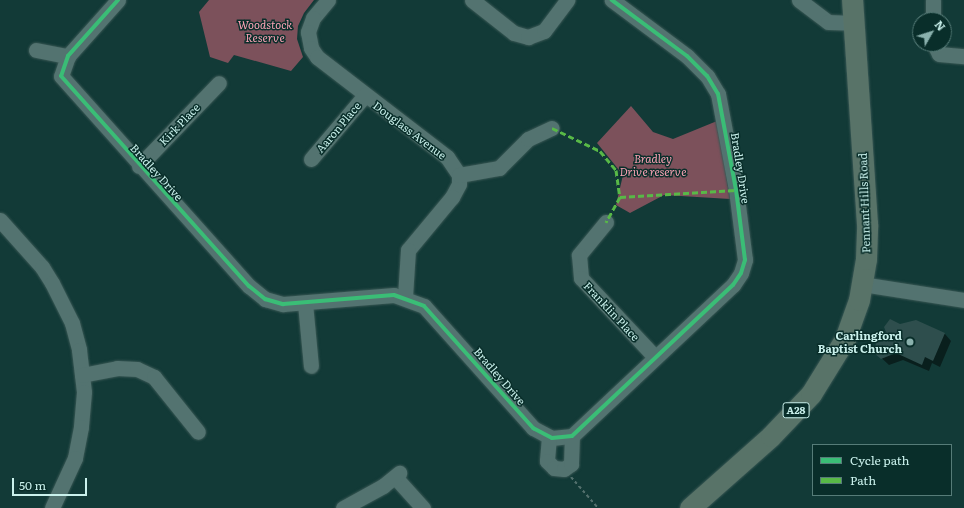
<!DOCTYPE html>
<style>
body{margin:0}
#map{position:relative;width:964px;height:508px;overflow:hidden;background:#123a37;font-family:Literata,serif}
div>[style]{position:absolute}
.green>*{inset:0;background:#7c515b}
.shadow>*{inset:0;background:#0007}
.building>*{inset:0;background:#2e4e4d}
.path>*{height:2px;margin-top:-1px;transform-origin:0;background:repeating-linear-gradient(90deg,#53706d 0 3px,transparent 0 6px)}
.roads{filter:drop-shadow(0 0 1px #395754) drop-shadow(0 0 1px #395754)}
.minor>*{height:15px;margin:-7.5px;padding:0 7.5px;transform-origin:7.5px;border-radius:7.5px;background:#537370}
.highway>*{height:21px;margin:-10.5px;padding:0 10.5px;transform-origin:10.5px;border-radius:10.5px;background:#587368}
.quiet>*{height:3px;margin-top:-1.5px;transform-origin:0;background:repeating-linear-gradient(90deg,#58b947 0 6px,transparent 0 9px)}
.cycleway>*{height:4px;margin:-2px;padding:0 2px;transform-origin:2px;border-radius:2px;background:#3abd76}
.dots>*{width:11px;height:11px;translate:-50% -50%;box-sizing:border-box;border:2px solid #092e2a;border-radius:50%}
span{translate:-50% -50%;white-space:nowrap;text-align:center;line-height:1.15;-webkit-text-stroke:3px #092e2a;paint-order:stroke}
.shield-label span{padding:1px 3px;background:#092e2a;border:1px solid;border-radius:3px;-webkit-text-stroke-width:0}
.shield-label{font-size:10px;color:#caf1ec;font-weight:700}
.park-label{font-size:11px;color:#fba2b5;font-style:italic}
.street-label{font-size:11px;color:#caf1ec}
.poi-label{font-size:11px;color:#caf1ec;font-weight:700}
.right{translate:-100% -50%;text-align:right}
.legend{position:absolute;left:812px;top:444px;width:140px;height:52px;box-sizing:border-box;background:#092e2a;border:1px solid #567c78;margin:0;padding:5px 7px;list-style:none;font-size:12px;color:#caf1ec}
.legend li{display:flex;align-items:center;gap:8px;height:20px}
.legend b{width:20px;border:1px solid #567c78}
.north{position:absolute;left:912px;top:12px;width:40px;height:40px;box-sizing:border-box;background:#092e2a;border:1px solid #567c78;border-radius:50%;rotate:51deg;font-size:11px;font-weight:700;line-height:16px;text-align:center;color:#caf1ec}
.north::after{content:'';display:block;margin:auto;width:14px;height:18px;background:#8ab1ad;clip-path:polygon(50% 0,100% 100%,50% 72%,0 100%)}
.scale{position:absolute;left:12px;top:478px;width:75px;height:18px;box-sizing:border-box;border:2px solid #caf1ec;border-top:0;padding-left:5px;font-size:12px;line-height:14px;white-space:nowrap;color:#caf1ec;-webkit-text-stroke:3px #092e2a;paint-order:stroke}
</style>
<div id="map">
<div class="green">
<i style="clip-path:polygon(209px 0,314px 0,304px 13px,298px 26px,297px 39px,303px 57px,291px 71px,234px 55px,228px 63px,210px 57px,199px 12px)"></i>
<i style="clip-path:polygon(631px 106px,653px 132px,673px 139px,717px 121px,730px 199px,664px 195px,630px 213px,616px 205px,623px 175px,597px 143px)"></i>
</div>
<div class="shadow">
<i style="clip-path:polygon(899px 325px,945px 334px,951px 341px,940px 367px,932px 363px,929px 371px,903px 360px,889px 365px,875px 352px)"></i>
</div>
<div class="building">
<i style="clip-path:polygon(890px 319px,900px 324px,916px 320px,945px 333px,933px 361px,925px 357px,922px 365px,896px 353px,881px 359px,874px 353px,876px 343px,882px 341px,879px 335px,886px 332px,884px 327px)"></i>
</div>
<div class="path">
<i style="left:571px;top:477px;width:41px;rotate:48.9deg"></i>
</div>
<div class="roads">
<div class="minor">
<i style="left:118px;top:0;width:75px;rotate:131.8deg"></i>
<i style="left:68px;top:56px;width:21px;rotate:109deg"></i>
<i style="left:61px;top:76px;width:282px;rotate:48.2deg"></i>
<i style="left:249px;top:286px;width:21px;rotate:39deg"></i>
<i style="left:265px;top:299px;width:19px;rotate:16deg"></i>
<i style="left:283px;top:304px;width:111px;rotate:-4.6deg"></i>
<i style="left:394px;top:295px;width:32px;rotate:20deg"></i>
<i style="left:424px;top:306px;width:164px;rotate:48.2deg"></i>
<i style="left:533px;top:428px;width:21px;rotate:28deg"></i>
<i style="left:552px;top:438px;width:20px;rotate:-6deg"></i>
<i style="left:572px;top:436px;width:221px;rotate:-43.2deg"></i>
<i style="left:733px;top:285px;width:14px;rotate:-56deg"></i>
<i style="left:741px;top:273px;width:14px;rotate:-73deg"></i>
<i style="left:745px;top:260px;width:71px;rotate:-97.3deg"></i>
<i style="left:736px;top:190px;width:98px;rotate:-100.6deg"></i>
<i style="left:718px;top:94px;width:21px;rotate:-121deg"></i>
<i style="left:707px;top:76px;width:28px;rotate:-135deg"></i>
<i style="left:687px;top:56px;width:94px;rotate:-143.3deg"></i>
<i style="left:328px;top:0;width:23px;rotate:130deg"></i>
<i style="left:313px;top:18px;width:15px;rotate:110deg"></i>
<i style="left:308px;top:32px;width:16px;rotate:79deg"></i>
<i style="left:311px;top:48px;width:11px;rotate:56deg"></i>
<i style="left:317px;top:57px;width:164px;rotate:37.6deg"></i>
<i style="left:447px;top:157px;width:22px;rotate:56deg"></i>
<i style="left:459px;top:175px;width:9px;rotate:90deg"></i>
<i style="left:459px;top:184px;width:15px;rotate:118deg"></i>
<i style="left:452px;top:197px;width:69px;rotate:129.7deg"></i>
<i style="left:408px;top:250px;width:47px;rotate:93.7deg"></i>
<i style="left:472px;top:0;width:53px;rotate:38.2deg"></i>
<i style="left:514px;top:33px;width:15px;rotate:16deg"></i>
<i style="left:528px;top:37px;width:17px;rotate:-21deg"></i>
<i style="left:544px;top:31px;width:39px;rotate:-53deg"></i>
<i style="left:799px;top:0;width:36px;rotate:37deg"></i>
<i style="left:828px;top:22px;width:25px;rotate:2deg"></i>
<i style="left:933px;top:0;width:20px;rotate:90deg"></i>
<i style="left:934px;top:44px;width:11px;rotate:63deg"></i>
<i style="left:939px;top:54px;width:25px;rotate:5deg"></i>
<i style="left:36px;top:50px;width:33px;rotate:11deg"></i>
<i style="left:311px;top:159px;width:84px;rotate:-49.8deg"></i>
<i style="left:139px;top:166px;width:115px;rotate:-46.1deg"></i>
<i style="left:459px;top:175px;width:41px;rotate:-9.9deg"></i>
<i style="left:499px;top:168px;width:41px;rotate:-45deg"></i>
<i style="left:528px;top:139px;width:26px;rotate:-25deg"></i>
<i style="left:0;top:220px;width:63px;rotate:48.2deg"></i>
<i style="left:42px;top:267px;width:19px;rotate:58deg"></i>
<i style="left:52px;top:283px;width:45px;rotate:63.4deg"></i>
<i style="left:72px;top:323px;width:28px;rotate:75deg"></i>
<i style="left:79px;top:350px;width:42px;rotate:83.2deg"></i>
<i style="left:84px;top:392px;width:35px;rotate:95deg"></i>
<i style="left:81px;top:427px;width:32px;rotate:101deg"></i>
<i style="left:75px;top:458px;width:55px;rotate:114.7deg"></i>
<i style="left:606px;top:222px;width:43px;rotate:129.3deg"></i>
<i style="left:579px;top:255px;width:23px;rotate:85deg"></i>
<i style="left:581px;top:278px;width:108px;rotate:46.9deg"></i>
<i style="left:862px;top:284px;width:103px;rotate:8.9deg"></i>
<i style="left:305px;top:303px;width:63px;rotate:84.6deg"></i>
<i style="left:82px;top:375px;width:36px;rotate:-11deg"></i>
<i style="left:117px;top:368px;width:20px;rotate:3deg"></i>
<i style="left:137px;top:369px;width:19px;rotate:25deg"></i>
<i style="left:154px;top:377px;width:70px;rotate:51.3deg"></i>
<i style="left:549px;top:437px;width:24px;rotate:95deg"></i>
<i style="left:547px;top:461px;width:10px;rotate:45deg"></i>
<i style="left:554px;top:468px;width:10px;rotate:6deg"></i>
<i style="left:564px;top:469px;width:9px;rotate:-36deg"></i>
<i style="left:571px;top:464px;width:28px;rotate:-88deg"></i>
<i style="left:395px;top:477px;width:42px;rotate:47.9deg"></i>
<i style="left:343px;top:508px;width:46px;rotate:-28.8deg"></i>
<i style="left:383px;top:486px;width:21px;rotate:-39deg"></i>
</div>
<div class="highway">
<i style="left:690px;top:508px;width:108px;rotate:-41.6deg"></i>
<i style="left:771px;top:436px;width:58px;rotate:-46.4deg"></i>
<i style="left:811px;top:394px;width:65px;rotate:-58.3deg"></i>
<i style="left:845px;top:339px;width:41px;rotate:-70.3deg"></i>
<i style="left:859px;top:300px;width:42px;rotate:-80.3deg"></i>
<i style="left:866px;top:259px;width:35px;rotate:-88deg"></i>
<i style="left:867px;top:224px;width:225px;rotate:-93.8deg"></i>
</div>
</div>
<div class="quiet">
<i style="left:552px;top:128px;width:53px;rotate:25.6deg"></i>
<i style="left:600px;top:151px;width:25px;rotate:50deg"></i>
<i style="left:616px;top:170px;width:27px;rotate:82deg"></i>
<i style="left:620px;top:197px;width:29px;rotate:119deg"></i>
<i style="left:620px;top:197px;width:116px;rotate:-3.5deg"></i>
</div>
<div class="cycleway">
<i style="left:118px;top:0;width:75px;rotate:131.8deg"></i>
<i style="left:68px;top:56px;width:21px;rotate:109deg"></i>
<i style="left:61px;top:76px;width:282px;rotate:48.2deg"></i>
<i style="left:249px;top:286px;width:21px;rotate:39deg"></i>
<i style="left:265px;top:299px;width:19px;rotate:16deg"></i>
<i style="left:283px;top:304px;width:111px;rotate:-4.6deg"></i>
<i style="left:394px;top:295px;width:32px;rotate:20deg"></i>
<i style="left:424px;top:306px;width:164px;rotate:48.2deg"></i>
<i style="left:533px;top:428px;width:21px;rotate:28deg"></i>
<i style="left:552px;top:438px;width:20px;rotate:-6deg"></i>
<i style="left:572px;top:436px;width:221px;rotate:-43.2deg"></i>
<i style="left:733px;top:285px;width:14px;rotate:-56deg"></i>
<i style="left:741px;top:273px;width:14px;rotate:-73deg"></i>
<i style="left:745px;top:260px;width:71px;rotate:-97.3deg"></i>
<i style="left:736px;top:190px;width:98px;rotate:-100.6deg"></i>
<i style="left:718px;top:94px;width:21px;rotate:-121deg"></i>
<i style="left:707px;top:76px;width:28px;rotate:-135deg"></i>
<i style="left:687px;top:56px;width:94px;rotate:-143.3deg"></i>
</div>
<div class="dots">
<i style="left:910px;top:342px;background:#8ab1ad"></i>
</div>
<div class="shield-label">
<span style="left:796px;top:410px">A28</span>
</div>
<div class="park-label">
<span style="left:265px;top:31px">Woodstock<br>Reserve</span>
<span style="left:653px;top:165px">Bradley<br>Drive reserve</span>
</div>
<div class="street-label">
<span style="left:179px;top:124px;rotate:-46deg">Kirk Place</span>
<span style="left:338px;top:127px;rotate:-50deg">Aaron Place</span>
<span style="left:410px;top:130px;rotate:37deg">Douglass Avenue</span>
<span style="left:741px;top:168px;rotate:81deg">Bradley Drive</span>
<span style="left:157px;top:172px;rotate:48deg">Bradley Drive</span>
<span style="left:864px;top:203px;rotate:-92deg">Pennant Hills Road</span>
<span style="left:612px;top:311px;rotate:47deg">Franklin Place</span>
<span style="left:500px;top:376px;rotate:49deg">Bradley Drive</span>
</div>
<div class="poi-label">
<span class="right" style="left:902px;top:342px">Carlingford<br>Baptist Church</span>
</div>
<ul class="legend">
<li><b style="height:5px;background:#3abd76"></b>Cycle path</li>
<li><b style="height:5px;background:#58b947"></b>Path</li>
</ul>
<div class="north">N</div>
<div class="scale">50 m</div>
</div>
